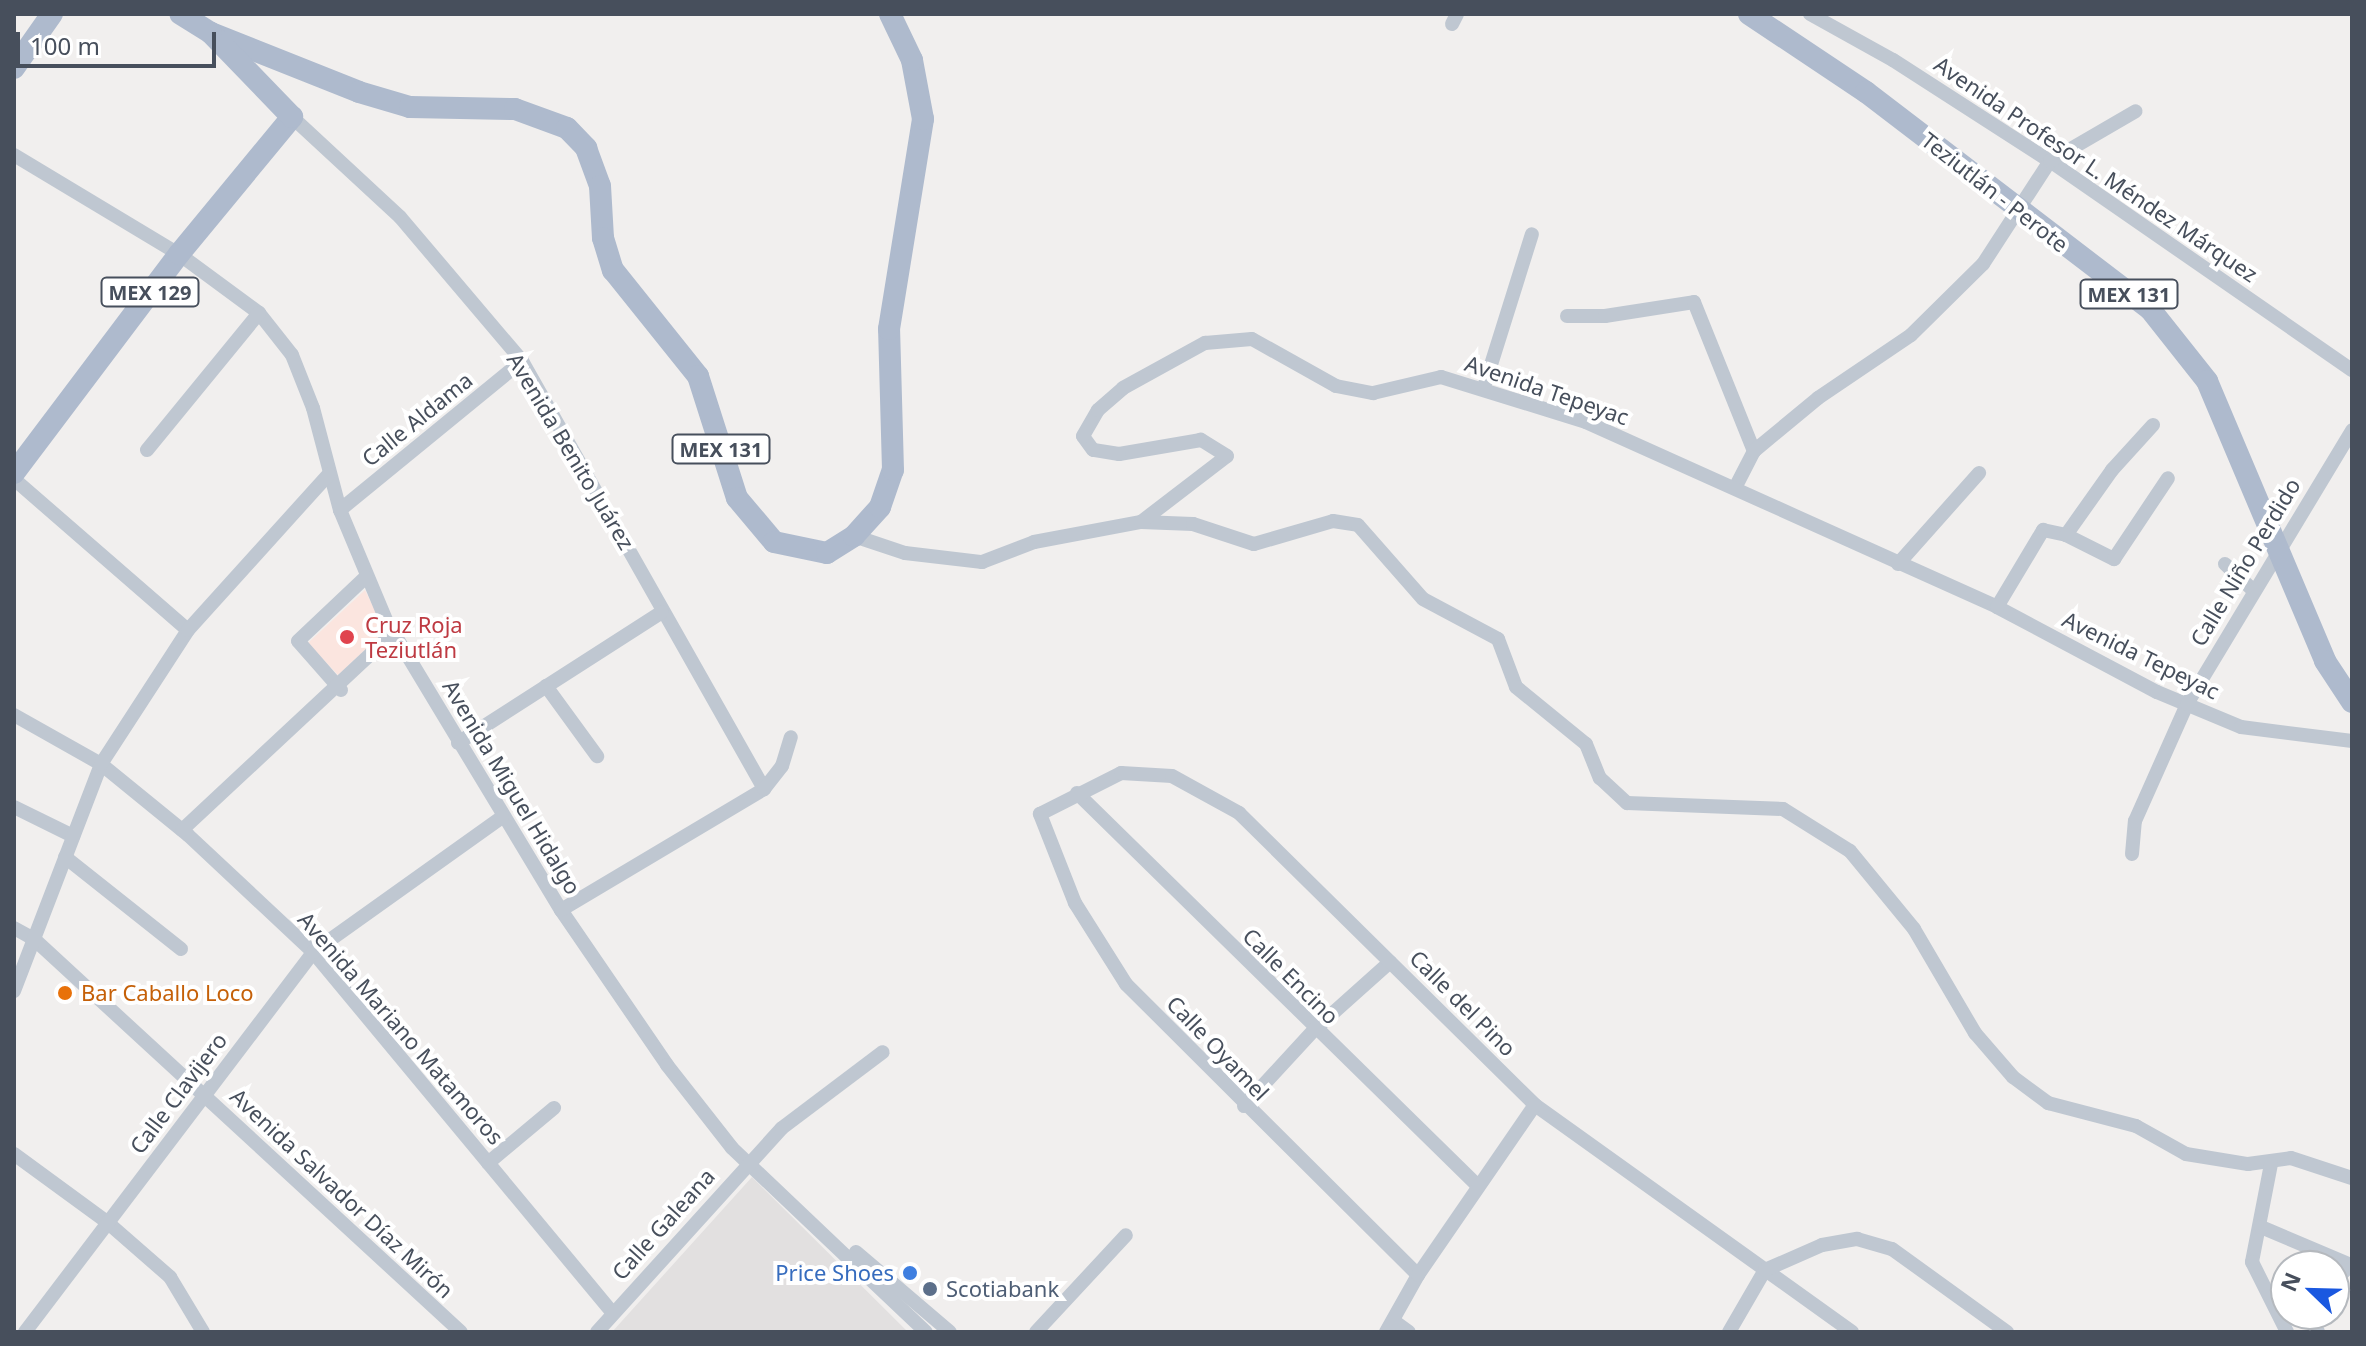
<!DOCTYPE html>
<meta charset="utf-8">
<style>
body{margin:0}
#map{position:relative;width:2366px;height:1346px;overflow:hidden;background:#f1efee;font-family:"Noto Sans",sans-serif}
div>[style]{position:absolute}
.education>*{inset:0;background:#e2e0e0}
.medical>*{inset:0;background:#fbe5df}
.street>*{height:14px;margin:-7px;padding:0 7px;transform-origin:7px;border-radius:7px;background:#bfc7d1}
.primary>*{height:22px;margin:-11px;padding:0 11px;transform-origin:11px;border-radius:11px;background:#aebacd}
.dots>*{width:22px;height:22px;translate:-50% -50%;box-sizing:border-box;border:4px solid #fff;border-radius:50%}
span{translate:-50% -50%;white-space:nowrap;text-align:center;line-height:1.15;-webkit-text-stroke:8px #fff;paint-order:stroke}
.shield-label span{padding:2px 6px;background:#fff;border:2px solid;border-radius:6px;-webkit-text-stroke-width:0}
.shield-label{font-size:20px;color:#474f5c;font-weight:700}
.street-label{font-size:22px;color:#474f5c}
.health-label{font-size:22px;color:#be3a42}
.left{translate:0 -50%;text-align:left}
.food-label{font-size:22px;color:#c56008}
.shop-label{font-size:22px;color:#366cbe}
.right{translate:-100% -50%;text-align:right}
.service-label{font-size:22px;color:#4e5e75}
.frame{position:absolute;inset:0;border:16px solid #474f5c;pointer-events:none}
.north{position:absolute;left:2270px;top:1250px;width:80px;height:80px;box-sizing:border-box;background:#fff;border:2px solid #b5b9be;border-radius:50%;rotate:293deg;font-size:22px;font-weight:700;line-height:32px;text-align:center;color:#474f5c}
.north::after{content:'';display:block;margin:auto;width:28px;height:36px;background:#1a58e0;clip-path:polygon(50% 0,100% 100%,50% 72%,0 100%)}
.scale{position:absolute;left:16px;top:32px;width:200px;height:36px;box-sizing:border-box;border:4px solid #474f5c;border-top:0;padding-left:10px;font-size:24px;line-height:28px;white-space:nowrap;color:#474f5c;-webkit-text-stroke:6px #fff;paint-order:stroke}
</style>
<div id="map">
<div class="education">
<i style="clip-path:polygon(752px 1177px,908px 1332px,909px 1332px,612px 1332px)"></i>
</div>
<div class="medical">
<i style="clip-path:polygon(365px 590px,385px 631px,338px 675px,308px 643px)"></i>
</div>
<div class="street">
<i style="left:1810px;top:14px;width:95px;rotate:29deg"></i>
<i style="left:1893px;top:60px;width:187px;rotate:32.8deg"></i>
<i style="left:2050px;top:161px;width:367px;rotate:34.7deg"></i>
<i style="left:1452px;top:24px;width:11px;rotate:-63deg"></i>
<i style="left:292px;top:117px;width:147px;rotate:42.8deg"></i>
<i style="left:400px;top:217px;width:189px;rotate:49.7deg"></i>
<i style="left:522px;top:361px;width:492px;rotate:60.5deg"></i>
<i style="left:14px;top:155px;width:192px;rotate:31deg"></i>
<i style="left:179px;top:254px;width:99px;rotate:36.4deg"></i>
<i style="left:259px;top:313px;width:53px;rotate:51.8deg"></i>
<i style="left:292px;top:355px;width:57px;rotate:68.4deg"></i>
<i style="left:313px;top:408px;width:106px;rotate:75.2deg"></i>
<i style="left:340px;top:510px;width:119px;rotate:67.3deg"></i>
<i style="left:386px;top:620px;width:339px;rotate:58.9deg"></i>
<i style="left:561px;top:910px;width:188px;rotate:55.6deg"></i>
<i style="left:667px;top:1065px;width:105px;rotate:51.9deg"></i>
<i style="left:732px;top:1148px;width:267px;rotate:43.5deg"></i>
<i style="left:1567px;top:316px;width:38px"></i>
<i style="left:1605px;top:316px;width:90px;rotate:-8.9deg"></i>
<i style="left:1694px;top:302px;width:161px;rotate:68.1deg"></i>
<i style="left:1484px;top:387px;width:160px;rotate:-72.6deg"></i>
<i style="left:147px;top:450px;width:177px;rotate:-50.7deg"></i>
<i style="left:14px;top:479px;width:230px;rotate:41deg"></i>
<i style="left:1735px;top:488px;width:42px;rotate:-62.8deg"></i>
<i style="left:1754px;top:451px;width:83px;rotate:-39.6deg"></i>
<i style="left:1818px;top:398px;width:112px;rotate:-34.1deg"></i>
<i style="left:1911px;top:335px;width:101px;rotate:-44.6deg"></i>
<i style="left:1983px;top:264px;width:123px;rotate:-57deg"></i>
<i style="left:2050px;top:161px;width:99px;rotate:-30.2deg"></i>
<i style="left:340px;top:510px;width:235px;rotate:-39.3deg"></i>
<i style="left:1141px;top:522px;width:52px;rotate:2.2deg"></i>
<i style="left:1193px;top:524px;width:64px;rotate:18.2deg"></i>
<i style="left:1254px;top:544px;width:82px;rotate:-16.2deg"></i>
<i style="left:1333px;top:521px;width:25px;rotate:9deg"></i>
<i style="left:1358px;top:525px;width:98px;rotate:48.7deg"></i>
<i style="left:1423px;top:599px;width:85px;rotate:28.1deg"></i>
<i style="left:1498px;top:639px;width:51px;rotate:69.4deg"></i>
<i style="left:1516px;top:687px;width:90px;rotate:39.2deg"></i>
<i style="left:1586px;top:744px;width:37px;rotate:68deg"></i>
<i style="left:1600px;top:778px;width:37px;rotate:43deg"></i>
<i style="left:1627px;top:803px;width:156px;rotate:2.2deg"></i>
<i style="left:1783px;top:809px;width:79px;rotate:32.1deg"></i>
<i style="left:1850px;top:851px;width:101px;rotate:50.6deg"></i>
<i style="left:1914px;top:929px;width:121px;rotate:59.6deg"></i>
<i style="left:1975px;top:1033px;width:58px;rotate:49.2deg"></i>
<i style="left:2013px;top:1077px;width:44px;rotate:36.6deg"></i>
<i style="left:2048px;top:1103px;width:91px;rotate:14.6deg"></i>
<i style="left:2136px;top:1126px;width:57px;rotate:29.2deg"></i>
<i style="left:2186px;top:1154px;width:63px;rotate:9.2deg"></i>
<i style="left:2248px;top:1164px;width:43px;rotate:-7.9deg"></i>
<i style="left:2291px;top:1158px;width:64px;rotate:18.2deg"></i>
<i style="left:2066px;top:535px;width:80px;rotate:-54.7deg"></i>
<i style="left:2112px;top:470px;width:61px;rotate:-47.7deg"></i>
<i style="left:854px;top:536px;width:54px;rotate:18.4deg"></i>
<i style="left:905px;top:553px;width:78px;rotate:6.7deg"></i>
<i style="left:982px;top:562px;width:56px;rotate:-21deg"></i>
<i style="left:1034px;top:542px;width:109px;rotate:-10.6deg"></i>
<i style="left:1141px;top:522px;width:108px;rotate:-37.5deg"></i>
<i style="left:1227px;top:456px;width:31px;rotate:-148deg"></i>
<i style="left:1201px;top:440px;width:83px;rotate:170.3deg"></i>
<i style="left:1119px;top:454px;width:26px;rotate:-171deg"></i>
<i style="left:1093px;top:450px;width:17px;rotate:-126deg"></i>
<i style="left:1083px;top:436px;width:30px;rotate:-60deg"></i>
<i style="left:1098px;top:410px;width:33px;rotate:-41deg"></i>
<i style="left:1123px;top:388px;width:94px;rotate:-28.8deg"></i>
<i style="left:1205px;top:343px;width:47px;rotate:-4.9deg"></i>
<i style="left:1252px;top:339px;width:96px;rotate:29.2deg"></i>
<i style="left:1336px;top:386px;width:38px;rotate:11deg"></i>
<i style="left:1373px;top:393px;width:70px;rotate:-13.2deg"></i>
<i style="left:1441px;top:377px;width:152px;rotate:17.2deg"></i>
<i style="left:1586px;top:422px;width:451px;rotate:24.2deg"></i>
<i style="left:1997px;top:607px;width:181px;rotate:28deg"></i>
<i style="left:2157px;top:692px;width:91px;rotate:22.6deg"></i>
<i style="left:2241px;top:727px;width:112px;rotate:7.2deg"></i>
<i style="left:1898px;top:564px;width:122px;rotate:-48.3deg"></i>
<i style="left:2225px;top:564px;width:38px;rotate:43deg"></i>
<i style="left:1997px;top:607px;width:90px;rotate:-59.1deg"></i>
<i style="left:2043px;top:530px;width:24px;rotate:12deg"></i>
<i style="left:2066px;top:535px;width:54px;rotate:26.6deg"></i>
<i style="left:2114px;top:559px;width:97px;rotate:-56.3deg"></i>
<i style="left:546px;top:686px;width:87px;rotate:53.9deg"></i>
<i style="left:341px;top:690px;width:65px;rotate:-131.3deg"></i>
<i style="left:298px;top:641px;width:93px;rotate:-43.3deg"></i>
<i style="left:14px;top:715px;width:100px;rotate:29.4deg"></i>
<i style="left:101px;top:764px;width:112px;rotate:39.2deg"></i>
<i style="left:188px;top:835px;width:171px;rotate:43.1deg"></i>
<i style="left:313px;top:952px;width:469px;rotate:50.3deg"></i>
<i style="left:458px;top:743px;width:242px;rotate:-32.7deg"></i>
<i style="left:1077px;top:793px;width:561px;rotate:44.42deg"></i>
<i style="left:14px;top:807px;width:66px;rotate:26.2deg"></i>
<i style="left:182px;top:830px;width:289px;rotate:-43deg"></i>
<i style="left:2132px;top:854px;width:33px;rotate:-85deg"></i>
<i style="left:2135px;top:821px;width:128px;rotate:-66deg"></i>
<i style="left:2187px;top:704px;width:320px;rotate:-58.9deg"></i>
<i style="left:65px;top:857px;width:148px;rotate:38.4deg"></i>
<i style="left:561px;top:910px;width:236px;rotate:-30.8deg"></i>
<i style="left:764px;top:789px;width:29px;rotate:-52deg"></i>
<i style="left:782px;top:766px;width:30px;rotate:-73deg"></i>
<i style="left:14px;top:928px;width:23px;rotate:29deg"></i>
<i style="left:34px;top:939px;width:580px;rotate:42.63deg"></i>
<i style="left:14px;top:991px;width:243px;rotate:-69deg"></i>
<i style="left:101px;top:764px;width:160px;rotate:-57deg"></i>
<i style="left:188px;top:630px;width:210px;rotate:-47.9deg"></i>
<i style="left:1244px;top:1106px;width:103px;rotate:-47.4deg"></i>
<i style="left:1314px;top:1030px;width:102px;rotate:-41.8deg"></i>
<i style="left:14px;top:1154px;width:115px;rotate:36.2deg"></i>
<i style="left:107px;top:1222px;width:84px;rotate:41.1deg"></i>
<i style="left:170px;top:1277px;width:64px;rotate:59deg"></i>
<i style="left:488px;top:1163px;width:86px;rotate:-39.8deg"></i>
<i style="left:2271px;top:1164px;width:100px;rotate:101deg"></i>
<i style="left:2252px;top:1262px;width:78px;rotate:63.4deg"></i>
<i style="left:2261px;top:1227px;width:98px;rotate:22.9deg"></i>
<i style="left:2351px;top:1265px;width:23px;rotate:137deg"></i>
<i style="left:856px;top:1252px;width:123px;rotate:40.4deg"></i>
<i style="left:1418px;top:1275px;width:412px;rotate:-135.1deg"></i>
<i style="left:1126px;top:984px;width:96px;rotate:-122.2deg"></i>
<i style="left:1075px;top:903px;width:96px;rotate:-111.5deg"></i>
<i style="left:1040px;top:814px;width:91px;rotate:-26.8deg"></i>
<i style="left:1121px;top:773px;width:51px;rotate:3.4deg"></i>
<i style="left:1172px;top:776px;width:77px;rotate:28.9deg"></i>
<i style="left:1239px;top:813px;width:416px;rotate:44.6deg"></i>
<i style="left:1535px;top:1105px;width:390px;rotate:35.6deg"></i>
<i style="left:2309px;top:1314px;width:20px;rotate:63deg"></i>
<i style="left:1395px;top:1322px;width:17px;rotate:36deg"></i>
<i style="left:25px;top:1332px;width:477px;rotate:-52.8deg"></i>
<i style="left:313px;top:952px;width:232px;rotate:-35.5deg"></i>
<i style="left:597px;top:1332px;width:275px;rotate:-47.8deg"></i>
<i style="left:782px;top:1128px;width:126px;rotate:-37deg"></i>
<i style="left:1036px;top:1332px;width:132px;rotate:-47.1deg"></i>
<i style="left:1386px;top:1332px;width:65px;rotate:-60.7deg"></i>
<i style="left:1418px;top:1275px;width:206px;rotate:-55.5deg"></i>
<i style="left:1729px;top:1332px;width:72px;rotate:-59.9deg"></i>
<i style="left:1765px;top:1270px;width:62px;rotate:-23.7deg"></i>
<i style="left:1822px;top:1245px;width:36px;rotate:-10deg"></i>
<i style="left:1857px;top:1239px;width:36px;rotate:16deg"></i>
<i style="left:1892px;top:1249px;width:142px;rotate:35.8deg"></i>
</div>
<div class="primary">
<i style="left:1749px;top:14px;width:141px;rotate:33.7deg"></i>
<i style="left:1866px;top:92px;width:357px;rotate:37.4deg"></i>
<i style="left:2150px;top:309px;width:92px;rotate:51.6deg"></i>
<i style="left:2207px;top:381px;width:304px;rotate:67.1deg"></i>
<i style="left:2325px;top:661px;width:49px;rotate:56.6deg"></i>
<i style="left:211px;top:33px;width:159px;rotate:21.7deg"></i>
<i style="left:359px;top:92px;width:53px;rotate:16.4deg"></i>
<i style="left:410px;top:107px;width:105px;rotate:1.1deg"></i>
<i style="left:515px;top:109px;width:55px;rotate:20.1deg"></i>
<i style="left:567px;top:128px;width:28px;rotate:46deg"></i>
<i style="left:586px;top:148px;width:40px;rotate:69.8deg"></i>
<i style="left:600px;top:186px;width:52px;rotate:86.7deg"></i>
<i style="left:603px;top:238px;width:34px;rotate:73deg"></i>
<i style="left:613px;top:270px;width:136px;rotate:51.3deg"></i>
<i style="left:698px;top:376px;width:128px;rotate:72.3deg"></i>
<i style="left:737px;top:498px;width:57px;rotate:49.9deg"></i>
<i style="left:774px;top:542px;width:54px;rotate:11.7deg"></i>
<i style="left:827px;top:553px;width:32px;rotate:-32deg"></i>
<i style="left:854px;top:536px;width:39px;rotate:-48deg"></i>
<i style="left:880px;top:507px;width:39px;rotate:-71deg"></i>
<i style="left:893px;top:470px;width:141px;rotate:-91.6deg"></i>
<i style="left:889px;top:329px;width:213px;rotate:-80.8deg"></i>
<i style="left:923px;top:119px;width:60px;rotate:-100.6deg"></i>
<i style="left:912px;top:60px;width:51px;rotate:-115.6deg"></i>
<i style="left:14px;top:68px;width:66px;rotate:-54.9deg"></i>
<i style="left:14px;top:473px;width:274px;rotate:-53deg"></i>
<i style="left:179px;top:254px;width:178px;rotate:-50.5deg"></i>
<i style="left:292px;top:117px;width:117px;rotate:-134deg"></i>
<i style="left:211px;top:33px;width:36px;rotate:-148deg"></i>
</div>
<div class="dots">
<i style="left:347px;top:637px;background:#e0444e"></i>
<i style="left:65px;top:993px;background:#e8710a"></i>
<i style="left:910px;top:1273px;background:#3f7fe0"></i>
<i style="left:930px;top:1289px;background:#5c6f8a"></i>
</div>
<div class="shield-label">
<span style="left:150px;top:292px">MEX 129</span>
<span style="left:2129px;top:294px">MEX 131</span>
<span style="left:721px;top:449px">MEX 131</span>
</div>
<div class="street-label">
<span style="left:2096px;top:169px;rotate:34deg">Avenida Profesor L. Méndez Márquez</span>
<span style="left:1995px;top:192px;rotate:38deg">Teziutlán - Perote</span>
<span style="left:1547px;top:390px;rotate:19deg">Avenida Tepeyac</span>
<span style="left:417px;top:419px;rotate:-39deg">Calle Aldama</span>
<span style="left:571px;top:451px;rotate:59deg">Avenida Benito Juárez</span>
<span style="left:2245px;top:562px;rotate:-59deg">Calle Niño Perdido</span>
<span style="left:2141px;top:655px;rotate:26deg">Avenida Tepeyac</span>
<span style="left:512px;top:787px;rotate:59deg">Avenida Miguel Hidalgo</span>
<span style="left:1291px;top:976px;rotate:45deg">Calle Encino</span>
<span style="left:1463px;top:1003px;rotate:45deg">Calle del Pino</span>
<span style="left:401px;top:1028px;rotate:49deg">Avenida Mariano Matamoros</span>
<span style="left:1218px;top:1048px;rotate:46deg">Calle Oyamel</span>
<span style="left:178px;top:1093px;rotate:-53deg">Calle Clavijero</span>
<span style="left:342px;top:1193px;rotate:43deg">Avenida Salvador Díaz Mirón</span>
<span style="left:663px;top:1224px;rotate:-48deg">Calle Galeana</span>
</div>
<div class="health-label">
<span class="left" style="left:365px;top:637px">Cruz Roja<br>Teziutlán</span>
</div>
<div class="food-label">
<span class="left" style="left:81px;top:993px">Bar Caballo Loco</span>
</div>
<div class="shop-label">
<span class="right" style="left:894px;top:1273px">Price Shoes</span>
</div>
<div class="service-label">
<span class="left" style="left:946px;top:1289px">Scotiabank</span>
</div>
<div class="frame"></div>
<div class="north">N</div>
<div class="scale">100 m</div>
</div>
